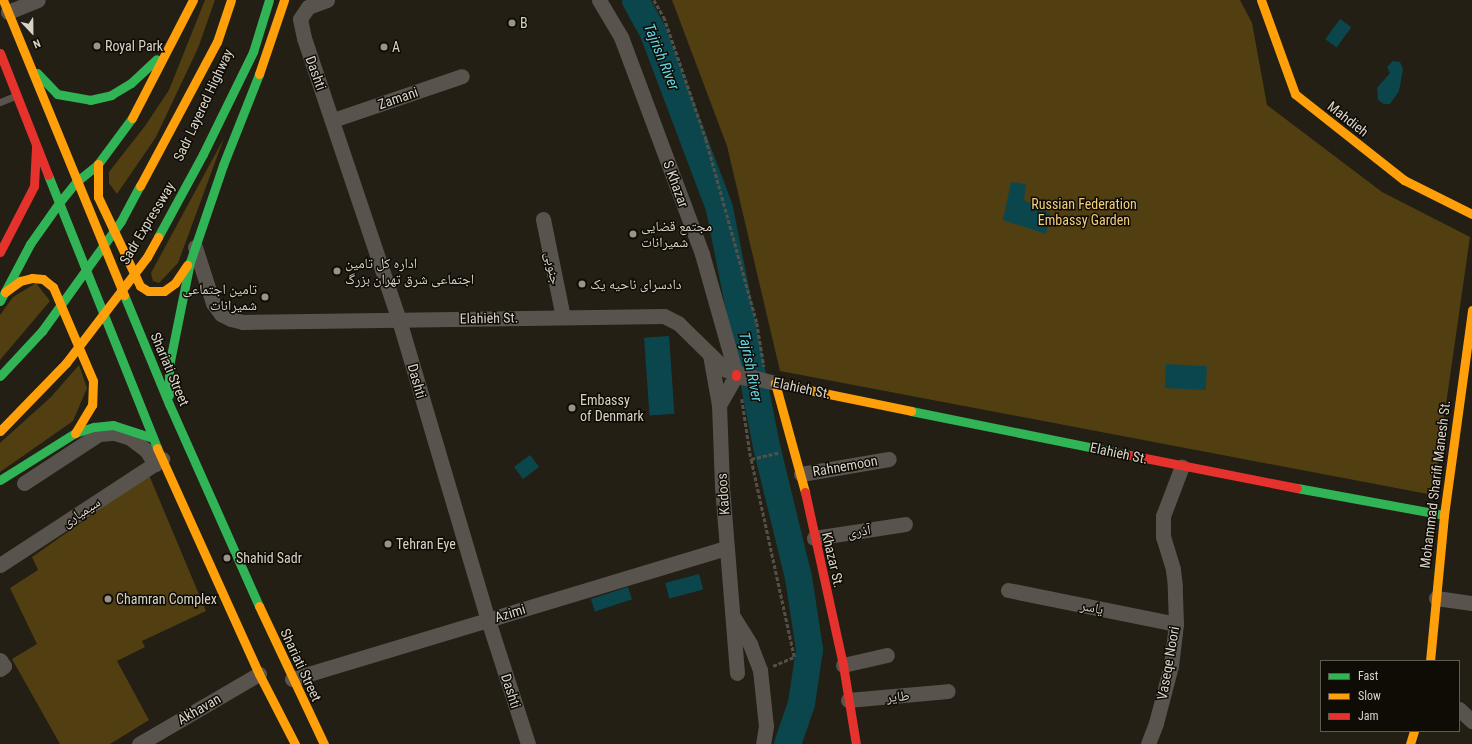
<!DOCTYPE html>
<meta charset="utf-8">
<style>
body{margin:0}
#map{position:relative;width:1472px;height:744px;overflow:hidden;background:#231f15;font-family:"Roboto Condensed","Noto Naskh Arabic",sans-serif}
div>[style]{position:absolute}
.green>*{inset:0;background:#513f12}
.water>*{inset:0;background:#0c464d;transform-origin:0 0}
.river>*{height:27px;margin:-13.5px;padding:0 13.5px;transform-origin:13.5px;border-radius:13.5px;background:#0c464d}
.path>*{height:2.5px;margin-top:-1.25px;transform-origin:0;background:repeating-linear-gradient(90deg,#535049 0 4px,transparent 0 6px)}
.lane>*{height:7px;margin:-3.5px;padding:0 3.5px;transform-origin:3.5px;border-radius:3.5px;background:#58544d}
.street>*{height:15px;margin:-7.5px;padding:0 7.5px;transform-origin:7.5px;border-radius:7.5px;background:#58544d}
.fast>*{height:9px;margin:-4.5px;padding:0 4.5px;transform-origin:4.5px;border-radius:4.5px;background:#30b455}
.slow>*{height:9px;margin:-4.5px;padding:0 4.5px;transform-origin:4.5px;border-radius:4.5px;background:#ff9f0a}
.jam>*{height:9px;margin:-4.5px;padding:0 4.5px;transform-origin:4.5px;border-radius:4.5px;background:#e5322d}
.dots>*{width:11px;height:11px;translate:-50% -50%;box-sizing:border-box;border:2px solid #0f0b05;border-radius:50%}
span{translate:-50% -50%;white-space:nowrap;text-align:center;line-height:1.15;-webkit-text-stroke:3px #0f0b05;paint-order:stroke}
.poi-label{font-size:14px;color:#d8d3c8}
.left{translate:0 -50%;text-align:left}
.right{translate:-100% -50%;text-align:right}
.street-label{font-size:14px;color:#d8d3c8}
.park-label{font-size:14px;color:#f2ce7f}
.water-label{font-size:15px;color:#64d7e6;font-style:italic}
.legend{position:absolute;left:1320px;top:660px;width:140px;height:72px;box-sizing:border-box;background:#0f0b05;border:1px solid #5f5b53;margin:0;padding:5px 7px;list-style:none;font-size:12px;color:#d8d3c8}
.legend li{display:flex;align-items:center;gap:8px;height:20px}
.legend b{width:20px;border:1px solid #5f5b53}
.north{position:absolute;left:12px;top:12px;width:40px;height:40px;-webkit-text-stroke:3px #0f0b05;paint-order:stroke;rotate:158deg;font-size:11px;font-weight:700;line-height:16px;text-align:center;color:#d8d3c8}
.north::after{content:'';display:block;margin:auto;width:14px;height:18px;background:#d8d3c8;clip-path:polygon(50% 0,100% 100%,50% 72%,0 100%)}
</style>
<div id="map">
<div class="green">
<i style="clip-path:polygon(205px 0,215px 0,198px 48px,156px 137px,117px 194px,109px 183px,109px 172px,145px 126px,169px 90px)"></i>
<i style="clip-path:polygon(672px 0,1240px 0,1252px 23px,1267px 105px,1382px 192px,1470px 237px,1433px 495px,780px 371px,727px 146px)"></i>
<i style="clip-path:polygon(224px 138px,178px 263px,159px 283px,153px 281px,151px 273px)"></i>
<i style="clip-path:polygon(36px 283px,50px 301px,0 360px,0 315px,13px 297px)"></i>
<i style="clip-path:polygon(79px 365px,87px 388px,73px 421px,0 472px,0 443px,51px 397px)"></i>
<i style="clip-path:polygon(149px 475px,206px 611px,142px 641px,145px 647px,117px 661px,149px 720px,110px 744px,60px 744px,12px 659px,37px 644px,10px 588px,38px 570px,32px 557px)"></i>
</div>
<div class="water">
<i style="left:1340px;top:19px;width:14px;height:25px;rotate:36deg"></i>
<i style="clip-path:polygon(1393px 61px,1400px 62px,1403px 69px,1399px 91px,1390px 104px,1384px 104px,1378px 100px,1377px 88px,1390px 73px,1387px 67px)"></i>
<i style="clip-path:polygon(1011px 182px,1026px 184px,1024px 200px,1050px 213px,1046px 234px,1003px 220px)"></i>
<i style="left:669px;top:336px;width:78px;height:25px;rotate:86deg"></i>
<i style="left:1166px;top:364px;width:41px;height:24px;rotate:3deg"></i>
<i style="left:530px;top:455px;width:15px;height:20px;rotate:53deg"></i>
<i style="left:699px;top:574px;width:16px;height:35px;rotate:75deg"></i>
<i style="left:628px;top:587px;width:13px;height:39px;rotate:72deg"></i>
</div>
<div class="river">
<i style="left:635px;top:0;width:38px;rotate:61deg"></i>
<i style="left:653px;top:33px;width:187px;rotate:69.3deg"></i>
<i style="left:719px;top:208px;width:247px;rotate:78.8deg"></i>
<i style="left:767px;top:450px;width:131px;rotate:76.3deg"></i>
<i style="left:798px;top:577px;width:73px;rotate:81.3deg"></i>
<i style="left:809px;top:649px;width:55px;rotate:98.4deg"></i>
<i style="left:801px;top:703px;width:43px;rotate:108.9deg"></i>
</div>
<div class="path">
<i style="left:654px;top:0;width:20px;rotate:60deg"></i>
<i style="left:664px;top:17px;width:129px;rotate:71deg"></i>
<i style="left:706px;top:139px;width:191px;rotate:74.5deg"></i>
<i style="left:757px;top:323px;width:44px;rotate:80.8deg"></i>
<i style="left:742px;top:399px;width:61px;rotate:81.5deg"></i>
<i style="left:773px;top:666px;width:23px;rotate:-23deg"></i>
<i style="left:794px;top:657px;width:203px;rotate:-102.3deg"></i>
<i style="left:751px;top:459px;width:28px;rotate:-13deg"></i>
</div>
<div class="lane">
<i style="left:0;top:102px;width:16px;rotate:-22deg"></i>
</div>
<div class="street">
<i style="left:327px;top:0;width:20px;rotate:160deg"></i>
<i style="left:308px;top:7px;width:14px;rotate:124deg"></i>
<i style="left:300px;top:19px;width:19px;rotate:78deg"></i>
<i style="left:304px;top:38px;width:298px;rotate:71.4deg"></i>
<i style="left:399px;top:320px;width:313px;rotate:73.5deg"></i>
<i style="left:488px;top:620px;width:130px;rotate:72.1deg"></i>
<i style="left:599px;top:0;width:43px;rotate:59.3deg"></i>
<i style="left:621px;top:37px;width:232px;rotate:69.5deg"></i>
<i style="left:702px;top:254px;width:125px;rotate:74.2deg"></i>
<i style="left:8px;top:12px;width:32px;rotate:-22deg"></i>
<i style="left:333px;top:120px;width:136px;rotate:-18.8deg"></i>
<i style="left:543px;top:219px;width:100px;rotate:78.5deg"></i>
<i style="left:195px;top:247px;width:59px;rotate:72.2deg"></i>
<i style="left:213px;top:303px;width:14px;rotate:54deg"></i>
<i style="left:221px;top:314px;width:11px;rotate:27deg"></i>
<i style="left:231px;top:319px;width:12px;rotate:14deg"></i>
<i style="left:243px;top:322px;width:421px;rotate:-0.8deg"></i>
<i style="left:664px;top:316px;width:16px;rotate:27deg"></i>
<i style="left:678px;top:323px;width:67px;rotate:44.4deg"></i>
<i style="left:726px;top:370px;width:51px;rotate:14.9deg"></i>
<i style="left:710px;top:355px;width:51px;rotate:79.8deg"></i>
<i style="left:801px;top:474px;width:89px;rotate:-9.7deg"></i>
<i style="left:24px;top:483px;width:90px;rotate:-33.2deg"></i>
<i style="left:99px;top:434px;width:16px;rotate:-4deg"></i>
<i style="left:115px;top:433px;width:16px;rotate:18deg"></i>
<i style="left:130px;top:438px;width:20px;rotate:37deg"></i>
<i style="left:146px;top:450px;width:17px;rotate:57deg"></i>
<i style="left:814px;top:538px;width:92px;rotate:-8.7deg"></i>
<i style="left:0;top:565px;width:194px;rotate:-33.2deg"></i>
<i style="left:1008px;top:590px;width:171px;rotate:11.4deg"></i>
<i style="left:1436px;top:598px;width:36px;rotate:8deg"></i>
<i style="left:734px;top:618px;width:31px;rotate:58deg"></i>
<i style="left:750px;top:644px;width:28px;rotate:69deg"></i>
<i style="left:760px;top:670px;width:56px;rotate:83.9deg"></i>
<i style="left:766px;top:726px;width:18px;rotate:99deg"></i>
<i style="left:0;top:660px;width:7px;rotate:56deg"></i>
<i style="left:4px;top:666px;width:5px;rotate:143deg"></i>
<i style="left:843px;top:665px;width:45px;rotate:-12.8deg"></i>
<i style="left:737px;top:673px;width:188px;rotate:-94.6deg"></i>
<i style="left:722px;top:486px;width:81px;rotate:-92.1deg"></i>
<i style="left:719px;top:405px;width:34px;rotate:-60deg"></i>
<i style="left:736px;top:376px;width:11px;rotate:10deg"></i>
<i style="left:292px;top:679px;width:454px;rotate:-16.8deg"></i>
<i style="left:848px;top:700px;width:100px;rotate:-5.1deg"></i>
<i style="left:1459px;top:709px;width:18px;rotate:43deg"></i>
<i style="left:139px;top:744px;width:139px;rotate:-30.3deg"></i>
<i style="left:1148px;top:744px;width:22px;rotate:-69deg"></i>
<i style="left:1156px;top:723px;width:59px;rotate:-75.3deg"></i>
<i style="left:1171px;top:666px;width:42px;rotate:-83.2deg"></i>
<i style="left:1176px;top:624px;width:38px;rotate:-92deg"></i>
<i style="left:1175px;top:586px;width:17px;rotate:-97deg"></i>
<i style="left:1173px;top:569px;width:34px;rotate:-107deg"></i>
<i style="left:1163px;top:537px;width:21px;rotate:-90deg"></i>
<i style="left:1163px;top:516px;width:53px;rotate:-69.2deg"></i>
</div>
<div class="fast">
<i style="left:37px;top:73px;width:29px;rotate:46deg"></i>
<i style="left:57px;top:94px;width:34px;rotate:10deg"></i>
<i style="left:90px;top:100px;width:22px;rotate:-13deg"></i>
<i style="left:111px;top:95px;width:23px;rotate:-31deg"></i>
<i style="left:131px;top:83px;width:35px;rotate:-43deg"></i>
<i style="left:48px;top:175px;width:294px;rotate:68.2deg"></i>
<i style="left:158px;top:237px;width:94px;rotate:-61.5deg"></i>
<i style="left:203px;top:154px;width:114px;rotate:-63.9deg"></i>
<i style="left:253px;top:52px;width:54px;rotate:-72.9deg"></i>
<i style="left:124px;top:295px;width:118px;rotate:67.6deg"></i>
<i style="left:169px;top:404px;width:221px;rotate:66deg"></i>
<i style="left:0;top:301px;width:64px;rotate:-62.2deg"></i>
<i style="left:30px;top:244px;width:50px;rotate:-54.7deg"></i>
<i style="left:59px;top:203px;width:27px;rotate:-51deg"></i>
<i style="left:76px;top:182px;width:28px;rotate:-39deg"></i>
<i style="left:98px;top:164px;width:57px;rotate:-53.5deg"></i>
<i style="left:0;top:376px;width:62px;rotate:-47deg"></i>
<i style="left:42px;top:331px;width:135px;rotate:-54.3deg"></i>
<i style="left:121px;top:221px;width:40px;rotate:-62deg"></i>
<i style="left:169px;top:395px;width:29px;rotate:-90deg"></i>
<i style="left:169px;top:366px;width:106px;rotate:-78.6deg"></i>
<i style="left:190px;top:262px;width:102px;rotate:-71.2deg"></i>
<i style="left:223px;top:165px;width:98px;rotate:-68.4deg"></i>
<i style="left:911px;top:411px;width:223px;rotate:11.4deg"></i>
<i style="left:0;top:480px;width:89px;rotate:-32.1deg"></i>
<i style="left:75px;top:433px;width:20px;rotate:-18deg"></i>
<i style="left:94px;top:427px;width:19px;rotate:-6deg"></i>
<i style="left:113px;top:425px;width:42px;rotate:18deg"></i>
<i style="left:1297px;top:488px;width:149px;rotate:10.4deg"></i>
</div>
<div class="slow">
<i style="left:3px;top:0;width:319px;rotate:67.7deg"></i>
<i style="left:1261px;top:0;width:100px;rotate:70.1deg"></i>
<i style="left:1295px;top:94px;width:139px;rotate:38.3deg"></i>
<i style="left:1404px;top:180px;width:76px;rotate:26.6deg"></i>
<i style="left:259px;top:74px;width:78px;rotate:-71.3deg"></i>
<i style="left:132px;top:118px;width:133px;rotate:-62.7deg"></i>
<i style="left:98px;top:164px;width:33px;rotate:90deg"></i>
<i style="left:98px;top:197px;width:98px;rotate:64.7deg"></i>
<i style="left:140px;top:286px;width:9px;rotate:32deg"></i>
<i style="left:148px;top:291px;width:16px"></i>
<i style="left:164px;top:291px;width:14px;rotate:-36deg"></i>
<i style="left:175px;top:283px;width:22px;rotate:-56deg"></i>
<i style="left:140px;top:186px;width:163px;rotate:-61.9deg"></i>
<i style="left:217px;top:42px;width:44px;rotate:-71.6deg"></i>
<i style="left:5px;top:292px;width:19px;rotate:-36deg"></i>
<i style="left:20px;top:281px;width:12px;rotate:-14deg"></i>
<i style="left:32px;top:278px;width:11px;rotate:5deg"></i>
<i style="left:43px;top:279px;width:13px;rotate:39deg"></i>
<i style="left:53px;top:287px;width:102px;rotate:66.9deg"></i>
<i style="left:93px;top:381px;width:24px;rotate:92deg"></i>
<i style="left:92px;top:405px;width:33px;rotate:121deg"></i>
<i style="left:0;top:431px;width:95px;rotate:-45.9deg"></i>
<i style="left:66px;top:363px;width:133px;rotate:-52.6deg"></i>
<i style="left:147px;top:257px;width:23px;rotate:-61deg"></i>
<i style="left:157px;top:448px;width:248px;rotate:65.7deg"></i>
<i style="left:259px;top:674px;width:79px;rotate:62.8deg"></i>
<i style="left:805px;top:492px;width:113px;rotate:-105.4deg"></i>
<i style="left:775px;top:383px;width:139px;rotate:11.6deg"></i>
<i style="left:259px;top:606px;width:153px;rotate:64.8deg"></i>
<i style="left:1430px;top:661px;width:147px;rotate:-84.5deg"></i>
<i style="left:1444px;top:515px;width:207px;rotate:-82.2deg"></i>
<i style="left:1410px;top:744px;width:14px;rotate:-73deg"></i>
</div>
<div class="jam">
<i style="left:0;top:53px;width:131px;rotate:68.5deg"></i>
<i style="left:0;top:252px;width:74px;rotate:-62.7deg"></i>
<i style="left:34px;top:186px;width:39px;rotate:-87deg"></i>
<i style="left:736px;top:374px;width:2px;rotate:90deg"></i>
<i style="left:1130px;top:455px;width:170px;rotate:11.2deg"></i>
<i style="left:805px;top:492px;width:177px;rotate:77.6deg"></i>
<i style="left:843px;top:665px;width:80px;rotate:80.7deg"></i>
</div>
<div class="dots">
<i style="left:512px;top:23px;background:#999489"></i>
<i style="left:97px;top:46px;background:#999489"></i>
<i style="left:384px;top:47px;background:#999489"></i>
<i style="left:633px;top:234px;background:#999489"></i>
<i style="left:337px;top:271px;background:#999489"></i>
<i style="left:582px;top:284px;background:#999489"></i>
<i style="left:265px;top:297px;background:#999489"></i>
<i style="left:572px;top:408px;background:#999489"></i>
<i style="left:388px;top:544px;background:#999489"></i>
<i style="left:227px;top:558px;background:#999489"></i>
<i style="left:108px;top:599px;background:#999489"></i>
</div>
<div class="poi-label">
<span class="left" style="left:520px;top:23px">B</span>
<span class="left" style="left:105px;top:46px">Royal Park</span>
<span class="left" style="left:392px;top:47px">A</span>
<span class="left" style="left:641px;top:234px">مجتمع قضایی<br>شمیرانات</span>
<span class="left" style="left:345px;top:271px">اداره کل تامین<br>اجتماعی شرق تهران بزرگ</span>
<span class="left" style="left:590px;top:284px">دادسرای ناحیه یک</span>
<span class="right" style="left:257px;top:297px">تامین اجتماعی<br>شمیرانات</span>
<span class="left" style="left:580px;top:408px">Embassy<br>of Denmark</span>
<span class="left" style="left:396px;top:544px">Tehran Eye</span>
<span class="left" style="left:236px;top:558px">Shahid Sadr</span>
<span class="left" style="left:116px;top:599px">Chamran Complex</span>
</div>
<div class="street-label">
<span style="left:316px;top:73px;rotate:70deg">Dashti</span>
<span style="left:398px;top:98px;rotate:-19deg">Zamani</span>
<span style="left:203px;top:105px;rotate:-65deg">Sadr Layered Highway</span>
<span style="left:1348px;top:119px;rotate:38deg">Mahdieh</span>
<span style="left:676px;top:184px;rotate:70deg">S Khazar</span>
<span style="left:147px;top:223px;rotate:-59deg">Sadr Expressway</span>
<span style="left:553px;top:268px;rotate:79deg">جنوبی</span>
<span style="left:489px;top:318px;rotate:-1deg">Elahieh St.</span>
<span style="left:170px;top:369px;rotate:67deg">Shariati Street</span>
<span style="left:417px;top:381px;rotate:74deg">Dashti</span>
<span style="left:802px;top:388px;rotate:12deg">Elahieh St.</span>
<span style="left:1119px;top:453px;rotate:12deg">Elahieh St.</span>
<span style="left:845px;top:466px;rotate:-10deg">Rahnemoon</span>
<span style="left:1435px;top:484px;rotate:-83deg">Mohammad Sharifi Manesh St.</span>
<span style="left:723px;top:494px;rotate:-94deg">Kadoos</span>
<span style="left:81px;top:512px;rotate:-33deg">سیمیاری</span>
<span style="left:859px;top:531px;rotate:-9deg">آذری</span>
<span style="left:833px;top:560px;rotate:77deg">Khazar St.</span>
<span style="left:1092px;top:607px;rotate:11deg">یاسر</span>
<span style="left:510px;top:613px;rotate:-17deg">Azimi</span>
<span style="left:1168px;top:663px;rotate:-80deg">Vaseqe Noori</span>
<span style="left:301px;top:665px;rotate:65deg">Shariati Street</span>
<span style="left:511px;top:691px;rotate:72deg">Dashti</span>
<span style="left:898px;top:696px;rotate:-5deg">طایر</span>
<span style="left:199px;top:709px;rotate:-30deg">Akhavan</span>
</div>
<div class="park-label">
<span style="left:1084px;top:212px">Russian Federation<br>Embassy Garden</span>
</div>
<div class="water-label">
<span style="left:661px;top:57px;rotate:68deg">Tajrish River</span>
<span style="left:750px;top:367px;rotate:79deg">Tajrish River</span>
</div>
<ul class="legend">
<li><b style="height:5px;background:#30b455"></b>Fast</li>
<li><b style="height:5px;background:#ff9f0a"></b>Slow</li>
<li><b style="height:5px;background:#e5322d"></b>Jam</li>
</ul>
<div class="north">N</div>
</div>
